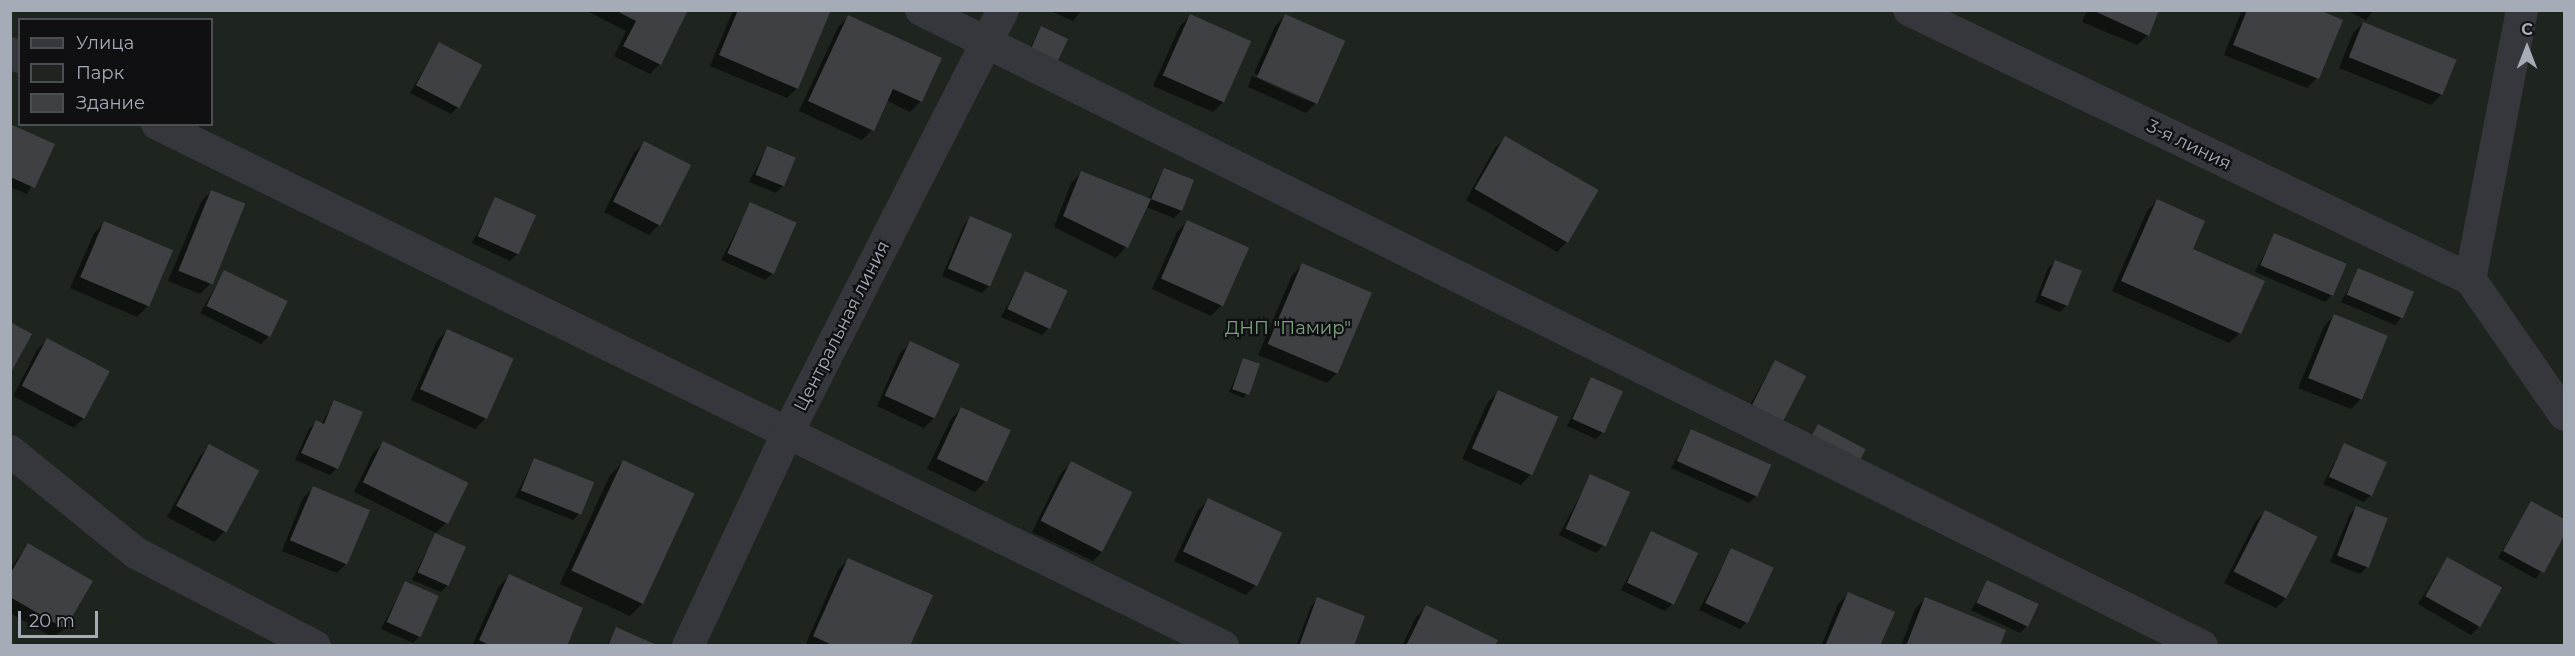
<!DOCTYPE html>
<meta charset="utf-8">
<style>
body{margin:0}
#map{position:relative;width:2575px;height:656px;overflow:hidden;background:#151517;font-family:Montserrat,sans-serif}
div>[style]{position:absolute}
.green>*{inset:0;background:#1d251e}
.shadow>*{inset:0;background:#0007}
.building>*{inset:0;background:#3f4044;transform-origin:0 0}
.minor>*{height:32px;margin:-16px;padding:0 16px;transform-origin:16px;border-radius:16px;background:#36373c}
span{translate:-50% -50%;white-space:nowrap;text-align:center;line-height:1.15;-webkit-text-stroke:4.5px #101012;paint-order:stroke}
.street-label{font-size:18px;color:#a6abb8}
.park-label{font-size:18px;color:#7ca37f}
.frame{position:absolute;inset:0;border:12px solid #a6abb8;pointer-events:none}
.legend{position:absolute;left:18px;top:18px;width:195px;height:108px;box-sizing:border-box;background:#101012;border:2px solid #4c4e54;margin:0;padding:8px 10px;list-style:none;font-size:18px;color:#a6abb8}
.legend li{display:flex;align-items:center;gap:12px;height:30px}
.legend b{width:30px;border:2px solid #4c4e54}
.north{position:absolute;left:2497px;top:18px;width:60px;height:60px;-webkit-text-stroke:4px #101012;paint-order:stroke;rotate:0deg;font-size:16px;font-weight:700;line-height:24px;text-align:center;color:#a6abb8}
.north::after{content:'';display:block;margin:auto;width:21px;height:27px;background:#a6abb8;clip-path:polygon(50% 0,100% 100%,50% 72%,0 100%)}
.scale{position:absolute;left:18px;top:611px;width:80px;height:27px;box-sizing:border-box;border:3px solid #a6abb8;border-top:0;padding-left:8px;font-size:18px;line-height:21px;white-space:nowrap;color:#a6abb8;-webkit-text-stroke:4px #101012;paint-order:stroke}
</style>
<div id="map">
<div class="green">
<i style="clip-path:polygon(evenodd,11px 11px,2564px 11px,2564px 645px,11px 645px,11px 11px,20px 20px,212px 20px,212px 124px,20px 124px,20px 20px)"></i>
</div>
<div class="shadow">
<i style="clip-path:polygon(585px 10px,687px 10px,660px 64px,650px 74px,614px 56px,626px 31px)"></i>
<i style="clip-path:polygon(733px 10px,783px 10px,797px 88px,787px 98px,710px 66px)"></i>
<i style="clip-path:polygon(1048px 10px,1082px 10px,1073px 21px)"></i>
<i style="clip-path:polygon(2087px 10px,2157px 10px,2148px 35px,2137px 45px,2082px 22px)"></i>
<i style="clip-path:polygon(2242px 10px,2315px 10px,2317px 78px,2307px 88px,2224px 55px)"></i>
<i style="clip-path:polygon(2345px 10px,2374px 10px,2366px 20px)"></i>
<i style="clip-path:polygon(1190px 16px,1223px 102px,1213px 112px,1153px 86px,1180px 26px)"></i>
<i style="clip-path:polygon(1285px 16px,1316px 103px,1306px 113px,1248px 87px,1252px 76px,1314px 104px,1254px 73px,1275px 26px)"></i>
<i style="clip-path:polygon(848px 17px,921px 101px,910px 112px,886px 100px,872px 130px,862px 140px,799px 111px,838px 27px)"></i>
<i style="clip-path:polygon(2363px 23px,2441px 95px,2431px 105px,2339px 68px,2353px 33px)"></i>
<i style="clip-path:polygon(1041px 27px,1046px 75px,1023px 61px)"></i>
<i style="clip-path:polygon(439px 44px,458px 107px,451px 114px,410px 93px)"></i>
<i style="clip-path:polygon(10px 126px,53px 145px,27px 194px,10px 187px)"></i>
<i style="clip-path:polygon(1506px 138px,1567px 242px,1557px 252px,1466px 200px,1495px 148px)"></i>
<i style="clip-path:polygon(644px 143px,659px 225px,649px 235px,604px 212px,634px 153px)"></i>
<i style="clip-path:polygon(767px 147px,783px 186px,776px 193px,749px 182px)"></i>
<i style="clip-path:polygon(1164px 170px,1192px 181px,1181px 211px,1174px 218px,1146px 207px,1126px 247px,1116px 258px,1054px 227px,1071px 183px,1081px 173px,1148px 200px)"></i>
<i style="clip-path:polygon(211px 191px,210px 284px,200px 294px,168px 281px,201px 202px)"></i>
<i style="clip-path:polygon(496px 199px,517px 254px,510px 261px,472px 243px)"></i>
<i style="clip-path:polygon(2157px 201px,2191px 249px,2240px 333px,2229px 343px,2112px 291px,2147px 211px)"></i>
<i style="clip-path:polygon(751px 203px,772px 274px,765px 280px,721px 260px)"></i>
<i style="clip-path:polygon(970px 218px,989px 286px,982px 293px,942px 276px,964px 225px)"></i>
<i style="clip-path:polygon(105px 222px,147px 307px,137px 317px,70px 288px,94px 233px)"></i>
<i style="clip-path:polygon(1187px 222px,1221px 306px,1211px 316px,1152px 289px,1177px 232px)"></i>
<i style="clip-path:polygon(2275px 234px,2332px 295px,2325px 302px,2255px 272px)"></i>
<i style="clip-path:polygon(2055px 262px,2067px 305px,2060px 312px,2035px 302px,2048px 268px)"></i>
<i style="clip-path:polygon(1302px 265px,1337px 373px,1327px 383px,1258px 355px,1292px 275px)"></i>
<i style="clip-path:polygon(2359px 270px,2401px 318px,2395px 325px,2341px 302px)"></i>
<i style="clip-path:polygon(225px 271px,268px 337px,261px 344px,200px 313px)"></i>
<i style="clip-path:polygon(1025px 273px,1049px 328px,1042px 335px,1001px 317px)"></i>
<i style="clip-path:polygon(2334px 316px,2361px 399px,2351px 409px,2298px 388px,2324px 326px)"></i>
<i style="clip-path:polygon(448px 330px,512px 359px,485px 419px,475px 429px,411px 400px,437px 341px)"></i>
<i style="clip-path:polygon(47px 340px,84px 418px,74px 428px,13px 396px,37px 350px)"></i>
<i style="clip-path:polygon(911px 343px,934px 418px,924px 428px,877px 406px,900px 353px)"></i>
<i style="clip-path:polygon(1243px 360px,1246px 395px,1243px 398px,1229px 392px)"></i>
<i style="clip-path:polygon(1775px 362px,1773px 429px,1745px 413px)"></i>
<i style="clip-path:polygon(1591px 379px,1603px 432px,1596px 439px,1567px 426px)"></i>
<i style="clip-path:polygon(1498px 392px,1556px 418px,1531px 474px,1521px 485px,1462px 459px,1488px 402px)"></i>
<i style="clip-path:polygon(335px 402px,337px 468px,330px 475px,295px 460px,309px 429px,316px 422px,321px 424px)"></i>
<i style="clip-path:polygon(962px 408px,1009px 431px,985px 482px,975px 492px,927px 469px,951px 419px)"></i>
<i style="clip-path:polygon(1691px 431px,1756px 496px,1749px 503px,1671px 468px)"></i>
<i style="clip-path:polygon(384px 443px,466px 484px,446px 523px,436px 533px,354px 492px,373px 453px)"></i>
<i style="clip-path:polygon(2344px 445px,2371px 495px,2364px 502px,2323px 484px)"></i>
<i style="clip-path:polygon(210px 446px,257px 472px,224px 532px,214px 542px,167px 517px,200px 456px)"></i>
<i style="clip-path:polygon(534px 460px,580px 513px,573px 520px,515px 497px)"></i>
<i style="clip-path:polygon(623px 462px,643px 603px,630px 616px,560px 584px,610px 475px)"></i>
<i style="clip-path:polygon(1071px 463px,1103px 551px,1093px 561px,1032px 532px,1061px 473px)"></i>
<i style="clip-path:polygon(1591px 475px,1603px 546px,1596px 553px,1559px 535px)"></i>
<i style="clip-path:polygon(314px 488px,347px 563px,337px 573px,282px 551px,303px 498px)"></i>
<i style="clip-path:polygon(1209px 500px,1280px 534px,1256px 585px,1246px 595px,1174px 561px,1198px 510px)"></i>
<i style="clip-path:polygon(2531px 502px,2564px 520px,2564px 532px,2536px 579px,2498px 558px)"></i>
<i style="clip-path:polygon(2357px 507px,2367px 567px,2360px 574px,2330px 562px,2350px 514px)"></i>
<i style="clip-path:polygon(2265px 512px,2286px 598px,2276px 608px,2224px 583px,2255px 522px)"></i>
<i style="clip-path:polygon(1652px 533px,1672px 604px,1665px 611px,1621px 590px)"></i>
<i style="clip-path:polygon(435px 535px,448px 585px,441px 592px,412px 580px)"></i>
<i style="clip-path:polygon(28px 545px,64px 628px,54px 638px,10px 613px,10px 569px)"></i>
<i style="clip-path:polygon(1731px 550px,1747px 622px,1740px 629px,1699px 610px)"></i>
<i style="clip-path:polygon(2447px 558px,2478px 628px,2471px 635px,2418px 604px)"></i>
<i style="clip-path:polygon(848px 560px,909px 646px,805px 646px,838px 570px)"></i>
<i style="clip-path:polygon(509px 576px,565px 646px,472px 646px,499px 586px)"></i>
<i style="clip-path:polygon(1988px 582px,2027px 626px,2020px 633px,1971px 610px)"></i>
<i style="clip-path:polygon(405px 583px,420px 636px,413px 643px,381px 629px)"></i>
<i style="clip-path:polygon(1848px 594px,1878px 646px,1821px 646px,1838px 604px)"></i>
<i style="clip-path:polygon(1318px 599px,1352px 646px,1296px 646px,1311px 606px)"></i>
<i style="clip-path:polygon(1925px 599px,1999px 646px,1901px 646px,1915px 609px)"></i>
<i style="clip-path:polygon(1427px 607px,1494px 646px,1402px 646px,1416px 617px)"></i>
<i style="clip-path:polygon(617px 629px,653px 646px,606px 646px)"></i>
</div>
<div class="building">
<i style="clip-path:polygon(615px 10px,688px 10px,661px 65px,623px 46px,636px 21px)"></i>
<i style="clip-path:polygon(738px 10px,831px 10px,798px 89px,719px 55px)"></i>
<i style="clip-path:polygon(2092px 10px,2159px 10px,2149px 36px)"></i>
<i style="clip-path:polygon(2247px 10px,2319px 10px,2343px 20px,2319px 79px,2233px 45px)"></i>
<i style="left:1190px;top:14px;width:67px;height:67px;rotate:24deg"></i>
<i style="left:1285px;top:14px;width:66px;height:69px;rotate:24deg"></i>
<i style="clip-path:polygon(848px 15px,942px 58px,922px 102px,893px 89px,874px 131px,808px 101px)"></i>
<i style="left:2363px;top:22px;width:101px;height:38px;rotate:22deg"></i>
<i style="clip-path:polygon(1041px 26px,1068px 39px,1054px 69px,1029px 53px)"></i>
<i style="left:439px;top:42px;width:49px;height:49px;rotate:28deg"></i>
<i style="clip-path:polygon(10px 124px,55px 144px,35px 188px,10px 177px)"></i>
<i style="left:1505px;top:136px;width:108px;height:61px;rotate:30deg"></i>
<i style="left:644px;top:141px;width:53px;height:68px;rotate:27deg"></i>
<i style="left:767px;top:146px;width:31px;height:31px;rotate:22deg"></i>
<i style="clip-path:polygon(1164px 168px,1194px 180px,1182px 211px,1151px 199px,1128px 248px,1063px 216px,1081px 171px,1151px 199px)"></i>
<i style="left:211px;top:190px;width:37px;height:87px;rotate:22deg"></i>
<i style="left:495px;top:197px;width:45px;height:43px;rotate:24deg"></i>
<i style="clip-path:polygon(2157px 199px,2205px 221px,2193px 249px,2265px 281px,2241px 334px,2121px 281px)"></i>
<i style="left:750px;top:202px;width:51px;height:56px;rotate:24deg"></i>
<i style="left:970px;top:216px;width:46px;height:57px;rotate:23deg"></i>
<i style="left:1187px;top:220px;width:68px;height:64px;rotate:24deg"></i>
<i style="left:104px;top:221px;width:75px;height:61px;rotate:23deg"></i>
<i style="left:2274px;top:233px;width:79px;height:35px;rotate:23deg"></i>
<i style="left:2055px;top:260px;width:29px;height:38px;rotate:22deg"></i>
<i style="left:1302px;top:263px;width:76px;height:88px;rotate:23deg"></i>
<i style="left:2358px;top:268px;width:61px;height:29px;rotate:23deg"></i>
<i style="left:224px;top:270px;width:71px;height:40px;rotate:26deg"></i>
<i style="left:1025px;top:271px;width:47px;height:42px;rotate:25deg"></i>
<i style="left:2334px;top:314px;width:58px;height:69px;rotate:22deg"></i>
<i style="clip-path:polygon(10px 322px,32px 334px,10px 374px)"></i>
<i style="left:447px;top:329px;width:73px;height:66px;rotate:24deg"></i>
<i style="left:47px;top:338px;width:71px;height:54px;rotate:28deg"></i>
<i style="left:910px;top:341px;width:55px;height:60px;rotate:25deg"></i>
<i style="left:1243px;top:358px;width:18px;height:33px;rotate:19deg"></i>
<i style="left:1775px;top:360px;width:35px;height:52px;rotate:27deg"></i>
<i style="left:1591px;top:377px;width:35px;height:46px;rotate:24deg"></i>
<i style="left:1498px;top:390px;width:66px;height:64px;rotate:24deg"></i>
<i style="clip-path:polygon(334px 400px,363px 412px,338px 469px,301px 453px,316px 420px,324px 424px)"></i>
<i style="left:961px;top:407px;width:55px;height:57px;rotate:25deg"></i>
<i style="left:1818px;top:424px;width:54px;height:17px;rotate:28deg"></i>
<i style="left:1691px;top:429px;width:88px;height:35px;rotate:24deg"></i>
<i style="left:383px;top:441px;width:95px;height:46px;rotate:26deg"></i>
<i style="left:2344px;top:443px;width:47px;height:37px;rotate:24deg"></i>
<i style="left:209px;top:444px;width:57px;height:70px;rotate:28deg"></i>
<i style="left:534px;top:458px;width:65px;height:35px;rotate:22deg"></i>
<i style="left:623px;top:460px;width:79px;height:122px;rotate:25deg"></i>
<i style="left:1071px;top:461px;width:69px;height:67px;rotate:27deg"></i>
<i style="left:1590px;top:474px;width:44px;height:60px;rotate:24deg"></i>
<i style="left:313px;top:486px;width:62px;height:59px;rotate:23deg"></i>
<i style="left:1208px;top:498px;width:82px;height:59px;rotate:25deg"></i>
<i style="clip-path:polygon(2531px 501px,2564px 519px,2564px 536px,2544px 573px,2503px 551px)"></i>
<i style="left:2356px;top:506px;width:34px;height:53px;rotate:21deg"></i>
<i style="left:2265px;top:510px;width:59px;height:69px;rotate:27deg"></i>
<i style="left:1651px;top:531px;width:52px;height:57px;rotate:25deg"></i>
<i style="left:435px;top:533px;width:34px;height:43px;rotate:24deg"></i>
<i style="clip-path:polygon(28px 543px,93px 581px,65px 629px,10px 597px,10px 574px)"></i>
<i style="left:1731px;top:548px;width:47px;height:61px;rotate:25deg"></i>
<i style="left:2447px;top:557px;width:63px;height:45px;rotate:29deg"></i>
<i style="clip-path:polygon(848px 558px,933px 595px,910px 646px,834px 646px,813px 636px)"></i>
<i style="clip-path:polygon(509px 574px,583px 608px,567px 646px,491px 646px,479px 640px)"></i>
<i style="left:1987px;top:580px;width:57px;height:25px;rotate:25deg"></i>
<i style="left:405px;top:581px;width:37px;height:45px;rotate:24deg"></i>
<i style="clip-path:polygon(1848px 592px,1895px 612px,1880px 646px,1825px 646px)"></i>
<i style="clip-path:polygon(1317px 597px,1365px 616px,1354px 646px,1299px 646px)"></i>
<i style="clip-path:polygon(1925px 597px,2006px 630px,2000px 646px,1906px 646px)"></i>
<i style="clip-path:polygon(1426px 605px,1498px 640px,1495px 646px,1406px 646px)"></i>
<i style="clip-path:polygon(616px 627px,659px 646px,608px 646px)"></i>
</div>
<div class="minor">
<i style="left:921px;top:10px;width:1430px;rotate:26.4deg"></i>
<i style="left:1909px;top:10px;width:622px;rotate:25.62deg"></i>
<i style="left:2522px;top:10px;width:274px;rotate:100.9deg"></i>
<i style="left:2470px;top:279px;width:165px;rotate:55.2deg"></i>
<i style="left:10px;top:53px;width:11px;rotate:22deg"></i>
<i style="left:157px;top:124px;width:1187px;rotate:26.09deg"></i>
<i style="left:10px;top:451px;width:162px;rotate:39deg"></i>
<i style="left:136px;top:553px;width:202px;rotate:27.5deg"></i>
<i style="left:688px;top:646px;width:234px;rotate:-65deg"></i>
<i style="left:787px;top:434px;width:476px;rotate:-63deg"></i>
</div>
<div class="street-label">
<span style="left:2189px;top:145px;rotate:26deg">3-я линия</span>
<span style="left:842px;top:326px;rotate:-63deg">Центральная линия</span>
</div>
<div class="park-label">
<span style="left:1288px;top:328px">ДНП "Памир"</span>
</div>
<div class="frame"></div>
<ul class="legend">
<li><b style="height:8px;background:#36373c"></b>Улица</li>
<li><b style="height:16px;background:#1d251e"></b>Парк</li>
<li><b style="height:16px;background:#3f4044"></b>Здание</li>
</ul>
<div class="north">С</div>
<div class="scale">20 m</div>
</div>
